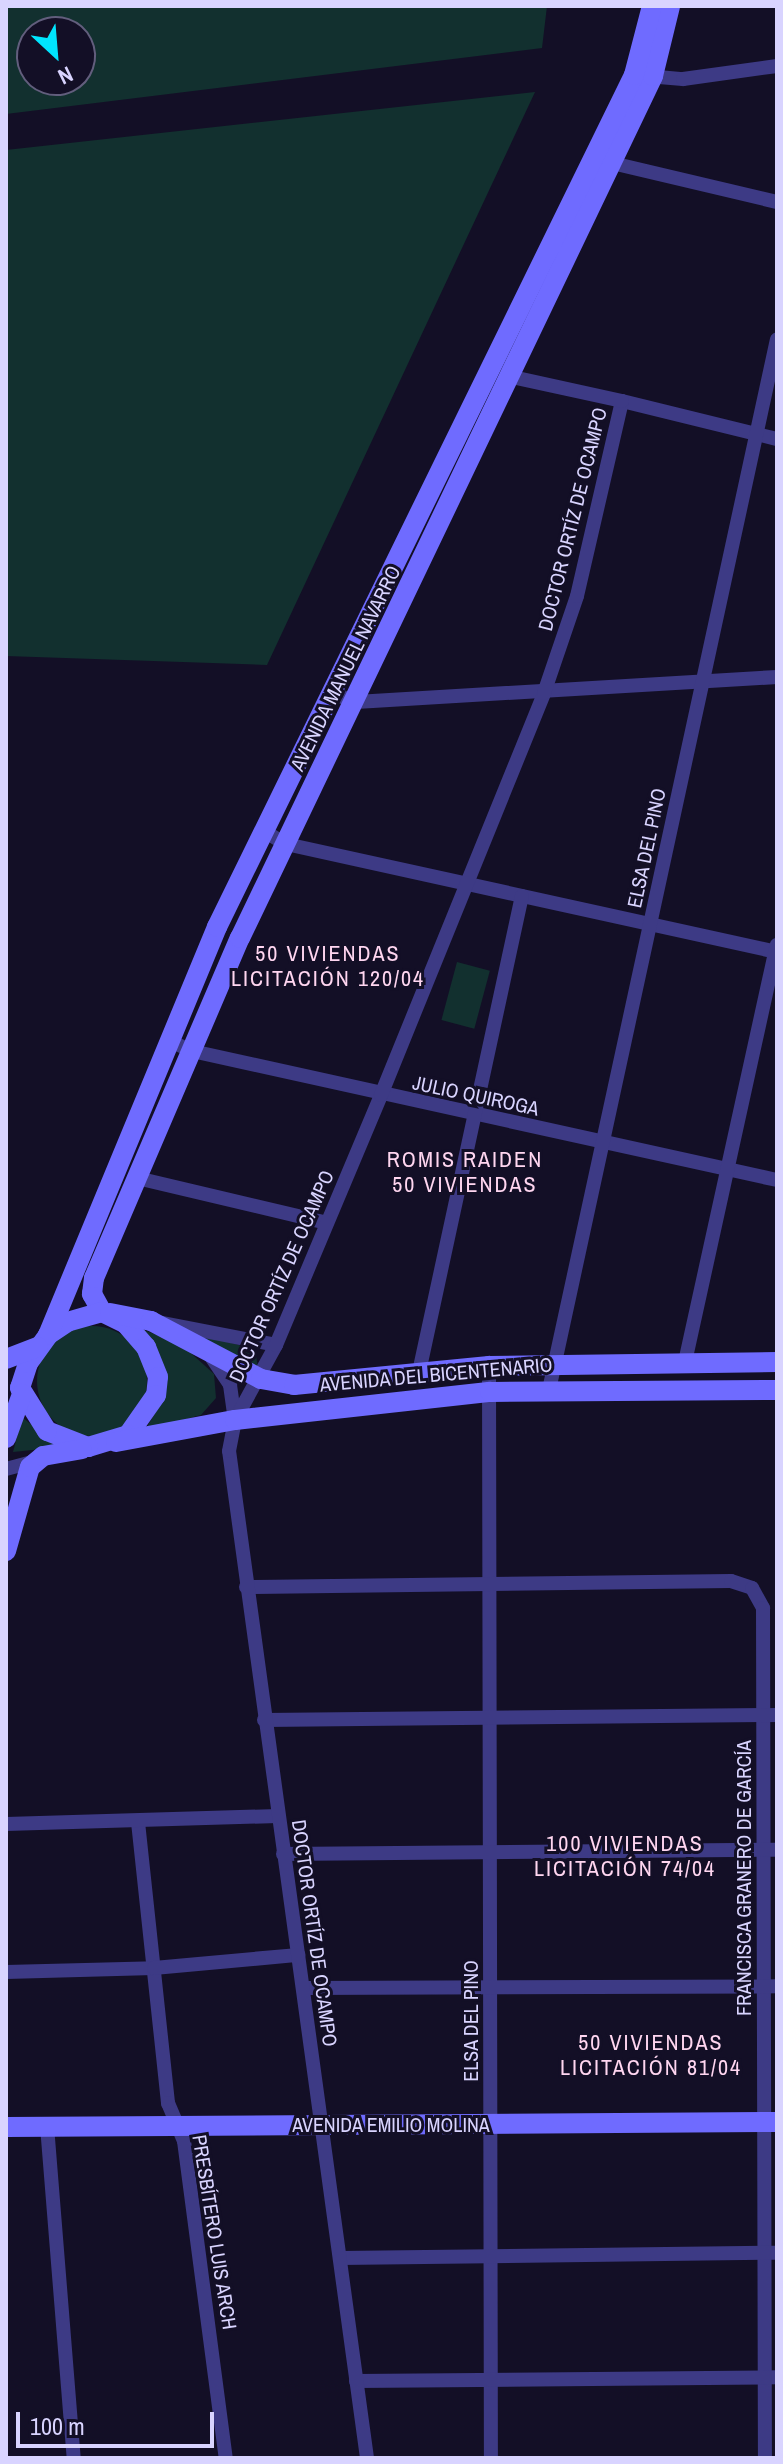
<!DOCTYPE html>
<meta charset="utf-8">
<style>
body{margin:0}
#map{position:relative;width:783px;height:2464px;overflow:hidden;background:#130f26;font-family:"Archivo Narrow",sans-serif}
div>[style]{position:absolute}
.green>*{inset:0;background:#12302f;transform-origin:0 0}
.round{border-radius:50%}
.street>*{height:14px;margin:-7px;padding:0 7px;transform-origin:7px;border-radius:7px;background:#3d3a85}
.secondary>*{height:20px;margin:-10px;padding:0 10px;transform-origin:10px;border-radius:10px;background:#6f6bff}
span{translate:-50% -50%;white-space:nowrap;text-align:center;line-height:1.15;-webkit-text-stroke:6px #130f26;paint-order:stroke}
.street-label{font-size:20px;color:#d9d4ff}
.neighbourhood-label{font-size:22px;color:#ffd6f0;letter-spacing:2px}
.frame{position:absolute;inset:0;border:8px solid #d9d4ff;pointer-events:none}
.north{position:absolute;left:16px;top:16px;width:80px;height:80px;box-sizing:border-box;background:#130f26;border:2px solid #625e7d;border-radius:50%;rotate:154deg;font-size:22px;font-weight:700;line-height:32px;text-align:center;color:#d9d4ff}
.north::after{content:'';display:block;margin:auto;width:28px;height:36px;background:#00e5ff;clip-path:polygon(50% 0,100% 100%,50% 72%,0 100%)}
.scale{position:absolute;left:16px;top:2412px;width:198px;height:36px;box-sizing:border-box;border:4px solid #d9d4ff;border-top:0;padding-left:10px;font-size:24px;line-height:28px;white-space:nowrap;color:#d9d4ff;-webkit-text-stroke:6px #130f26;paint-order:stroke}
</style>
<div id="map">
<div class="green">
<i style="clip-path:polygon(evenodd,6px 6px,547px 6px,542px 48px,6px 114px,6px 6px,32px 32px,80px 32px,80px 80px,32px 80px,32px 32px)"></i>
<i style="clip-path:polygon(535px 92px,267px 665px,6px 656px,6px 150px)"></i>
<i style="left:457px;top:962px;width:34px;height:60px;rotate:15deg"></i>
<i class="round" style="left:37px;top:1326px;width:110px;height:110px"></i>
<i style="clip-path:polygon(144px 1330px,182px 1345px,214px 1374px,216px 1398px,201px 1415px,145px 1430px,163px 1400px)"></i>
<i style="clip-path:polygon(195px 1334px,255px 1349px,258px 1368px)"></i>
<i style="clip-path:polygon(22px 1417px,54px 1443px,52px 1448px,13px 1452px)"></i>
</div>
<div class="street">
<i style="left:647px;top:76px;width:36px;rotate:5deg"></i>
<i style="left:683px;top:79px;width:95px;rotate:-7.9deg"></i>
<i style="left:612px;top:163px;width:170px;rotate:13.3deg"></i>
<i style="left:622px;top:401px;width:160px;rotate:13.8deg"></i>
<i style="left:334px;top:694px;width:23px;rotate:20deg"></i>
<i style="left:356px;top:702px;width:422px;rotate:-3.4deg"></i>
<i style="left:264px;top:831px;width:26px;rotate:31deg"></i>
<i style="left:286px;top:844px;width:503px;rotate:12.41deg"></i>
<i style="left:168px;top:1040px;width:26px;rotate:25deg"></i>
<i style="left:192px;top:1051px;width:599px;rotate:12.44deg"></i>
<i style="left:137px;top:1178px;width:195px;rotate:13.3deg"></i>
<i style="left:163px;top:1323px;width:115px;rotate:11deg"></i>
<i style="left:210px;top:1355px;width:36px;rotate:56deg"></i>
<i style="left:230px;top:1385px;width:35px;rotate:82deg"></i>
<i style="left:685px;top:1362px;width:427px;rotate:-77.6deg"></i>
<i style="left:489px;top:1366px;width:1092px;rotate:89.9deg"></i>
<i style="left:419px;top:1372px;width:487px;rotate:-77.8deg"></i>
<i style="left:549px;top:1390px;width:1075px;rotate:-77.76deg"></i>
<i style="left:6px;top:1469px;width:30px;rotate:-15deg"></i>
<i style="left:246px;top:1587px;width:485px;rotate:-0.7deg"></i>
<i style="left:731px;top:1581px;width:22px;rotate:18deg"></i>
<i style="left:752px;top:1588px;width:23px;rotate:61deg"></i>
<i style="left:763px;top:1608px;width:850px;rotate:89.87deg"></i>
<i style="left:264px;top:1720px;width:513px;rotate:-0.56deg"></i>
<i style="left:138px;top:1822px;width:283px;rotate:83.9deg"></i>
<i style="left:168px;top:2103px;width:41px;rotate:67.2deg"></i>
<i style="left:184px;top:2141px;width:320px;rotate:82.5deg"></i>
<i style="left:6px;top:1824px;width:272px;rotate:-1.7deg"></i>
<i style="left:283px;top:1854px;width:494px;rotate:-0.5deg"></i>
<i style="left:6px;top:1972px;width:148px;rotate:-1.5deg"></i>
<i style="left:154px;top:1968px;width:145px;rotate:-5.2deg"></i>
<i style="left:303px;top:1988px;width:474px;rotate:-0.2deg"></i>
<i style="left:47px;top:2126px;width:333px;rotate:85.4deg"></i>
<i style="left:340px;top:2258px;width:437px;rotate:-0.7deg"></i>
<i style="left:356px;top:2381px;width:421px;rotate:-0.5deg"></i>
<i style="left:367px;top:2458px;width:1016px;rotate:-97.8deg"></i>
<i style="left:229px;top:1451px;width:32px;rotate:-79deg"></i>
<i style="left:235px;top:1420px;width:85px;rotate:-61.3deg"></i>
<i style="left:276px;top:1345px;width:271px;rotate:-67.2deg"></i>
<i style="left:381px;top:1095px;width:434px;rotate:-67.9deg"></i>
<i style="left:544px;top:693px;width:102px;rotate:-71.2deg"></i>
<i style="left:577px;top:596px;width:200px;rotate:-77deg"></i>
<i style="left:622px;top:401px;width:113px;rotate:-167.7deg"></i>
</div>
<div class="secondary">
<i style="left:102px;top:1312px;width:21px;rotate:-119deg"></i>
<i style="left:92px;top:1294px;width:16px;rotate:-83deg"></i>
<i style="left:94px;top:1278px;width:370px;rotate:-66.8deg"></i>
<i style="left:240px;top:938px;width:956px;rotate:-64.4deg"></i>
<i style="left:653px;top:76px;width:72px;rotate:-76.3deg"></i>
<i style="left:102px;top:1312px;width:25px;rotate:26deg"></i>
<i style="left:125px;top:1323px;width:32px;rotate:49deg"></i>
<i style="left:146px;top:1347px;width:32px;rotate:68deg"></i>
<i style="left:158px;top:1377px;width:18px;rotate:96deg"></i>
<i style="left:156px;top:1395px;width:49px;rotate:125deg"></i>
<i style="left:128px;top:1435px;width:42px;rotate:163.3deg"></i>
<i style="left:88px;top:1447px;width:44px;rotate:-158.7deg"></i>
<i style="left:47px;top:1431px;width:51px;rotate:-122.1deg"></i>
<i style="left:20px;top:1388px;width:26px;rotate:-72deg"></i>
<i style="left:28px;top:1363px;width:34px;rotate:-54deg"></i>
<i style="left:48px;top:1335px;width:23px;rotate:-34deg"></i>
<i style="left:67px;top:1322px;width:36px;rotate:-16deg"></i>
<i style="left:110px;top:1313px;width:42px;rotate:11deg"></i>
<i style="left:151px;top:1321px;width:124px;rotate:27.8deg"></i>
<i style="left:261px;top:1379px;width:34px;rotate:10deg"></i>
<i style="left:294px;top:1385px;width:196px;rotate:-5.6deg"></i>
<i style="left:489px;top:1366px;width:288px;rotate:-0.8deg"></i>
<i style="left:48px;top:1335px;width:442px;rotate:-67.5deg"></i>
<i style="left:217px;top:927px;width:949px;rotate:-63.92deg"></i>
<i style="left:634px;top:75px;width:71px;rotate:-75.4deg"></i>
<i style="left:6px;top:1359px;width:34px;rotate:-21deg"></i>
<i style="left:6px;top:1438px;width:47px;rotate:-70deg"></i>
<i style="left:116px;top:1442px;width:121px;rotate:-10.5deg"></i>
<i style="left:235px;top:1420px;width:257px;rotate:-6.3deg"></i>
<i style="left:490px;top:1392px;width:287px;rotate:-0.4deg"></i>
<i style="left:6px;top:1551px;width:87px;rotate:-74.1deg"></i>
<i style="left:30px;top:1467px;width:17px;rotate:-40deg"></i>
<i style="left:43px;top:1456px;width:39px;rotate:-10deg"></i>
<i style="left:6px;top:2127px;width:771px;rotate:-0.37deg"></i>
</div>
<div class="street-label">
<span style="left:572px;top:519px;rotate:-76deg">DOCTOR ORTÍZ DE OCAMPO</span>
<span style="left:345px;top:668px;rotate:-64deg">AVENIDA MANUEL NAVARRO</span>
<span style="left:646px;top:848px;rotate:-78deg">ELSA DEL PINO</span>
<span style="left:476px;top:1095px;rotate:12deg">JULIO QUIROGA</span>
<span style="left:281px;top:1276px;rotate:-66deg">DOCTOR ORTÍZ DE OCAMPO</span>
<span style="left:436px;top:1374px;rotate:-5deg">AVENIDA DEL BICENTENARIO</span>
<span style="left:743px;top:1878px;rotate:-90deg">FRANCISCA GRANERO DE GARCÍA</span>
<span style="left:315px;top:1933px;rotate:82deg">DOCTOR ORTÍZ DE OCAMPO</span>
<span style="left:470px;top:2021px;rotate:-90deg">ELSA DEL PINO</span>
<span style="left:391px;top:2124px">AVENIDA EMILIO MOLINA</span>
<span style="left:215px;top:2232px;rotate:81deg">PRESBÍTERO LUIS ARCH</span>
</div>
<div class="neighbourhood-label">
<span style="left:328px;top:966px">50 VIVIENDAS<br>LICITACIÓN 120/04</span>
<span style="left:465px;top:1172px">ROMIS RAIDEN<br>50 VIVIENDAS</span>
<span style="left:625px;top:1856px">100 VIVIENDAS<br>LICITACIÓN 74/04</span>
<span style="left:651px;top:2055px">50 VIVIENDAS<br>LICITACIÓN 81/04</span>
</div>
<div class="frame"></div>
<div class="north">N</div>
<div class="scale">100 m</div>
</div>
